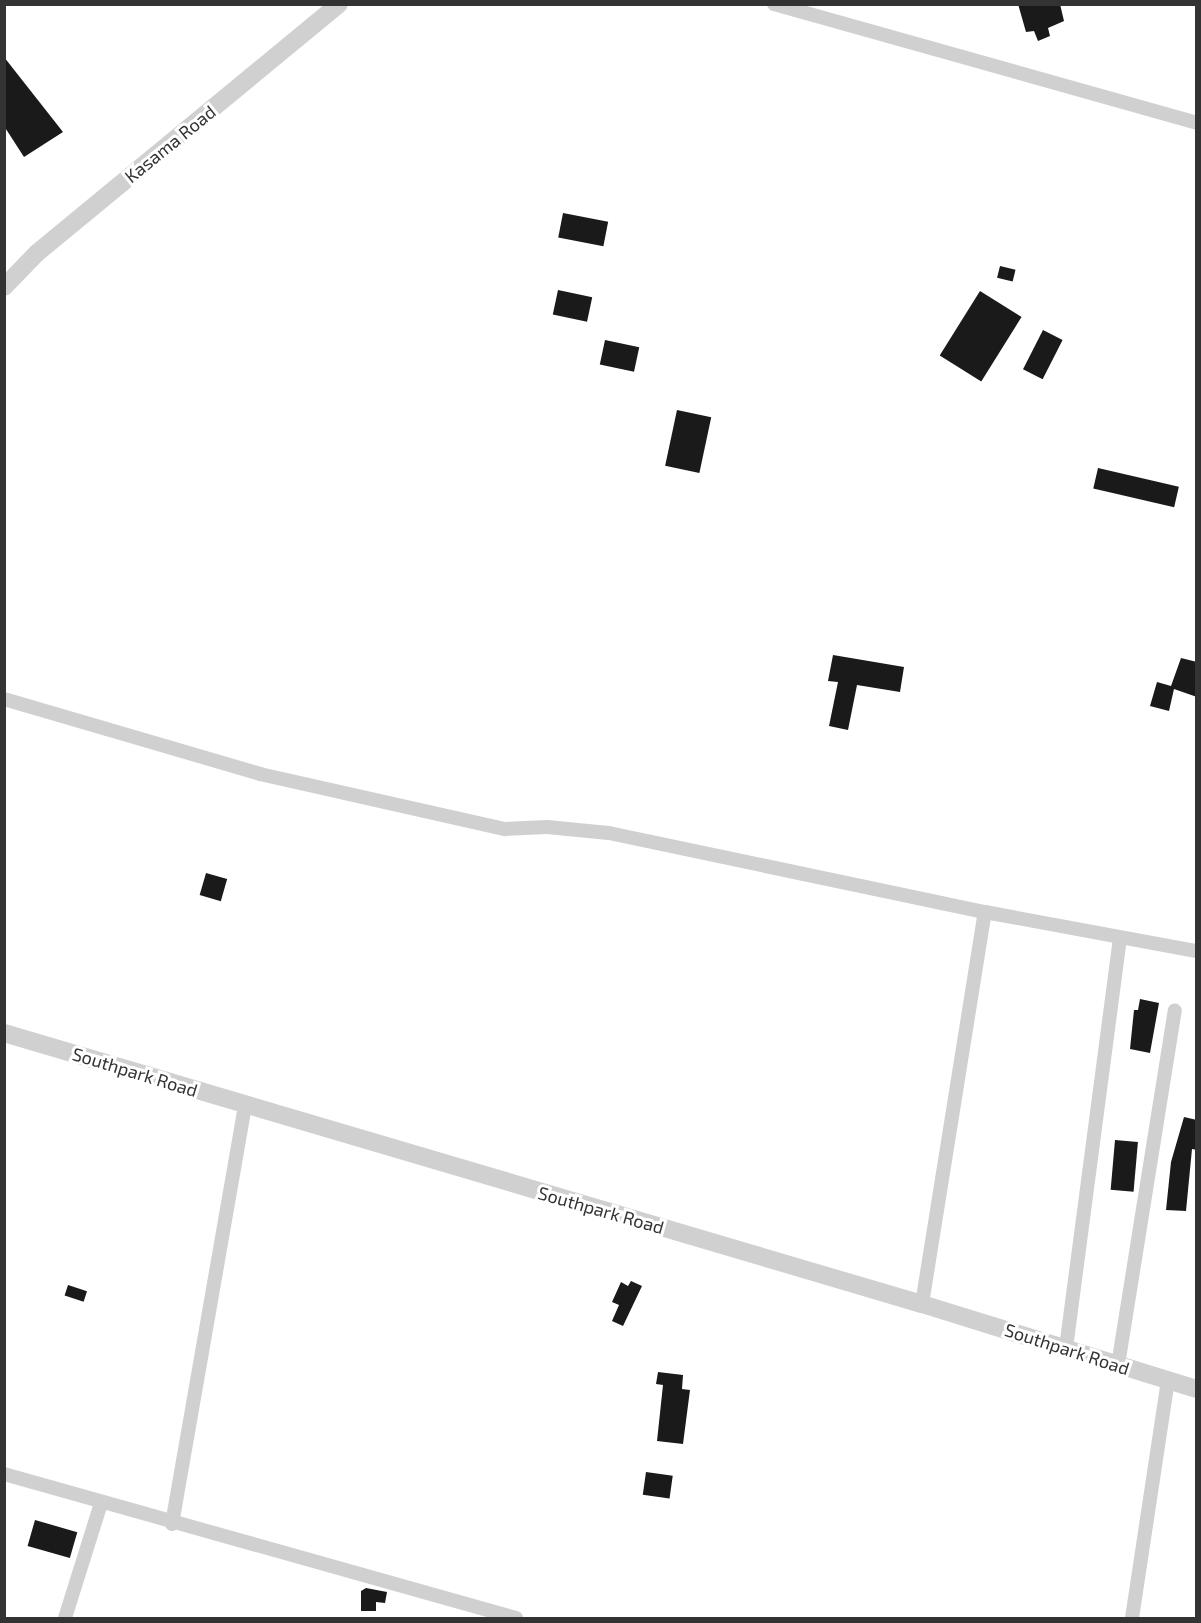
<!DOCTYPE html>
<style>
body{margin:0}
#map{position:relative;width:1201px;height:1623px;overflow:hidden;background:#fff;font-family:"Exo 2",sans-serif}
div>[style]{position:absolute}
.building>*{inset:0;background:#1a1a1a;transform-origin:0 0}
.minor>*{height:14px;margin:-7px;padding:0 7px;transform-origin:7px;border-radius:7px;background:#d0d0d0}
.tertiary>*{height:18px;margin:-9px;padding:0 9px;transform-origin:9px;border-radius:9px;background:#d0d0d0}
span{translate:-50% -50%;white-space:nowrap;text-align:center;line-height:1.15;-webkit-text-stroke:6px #fff;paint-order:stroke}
.street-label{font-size:18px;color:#333}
.frame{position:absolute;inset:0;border:6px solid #333;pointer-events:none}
</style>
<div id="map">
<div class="building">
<i style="clip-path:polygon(1018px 4px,1060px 4px,1064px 21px,1048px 28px,1050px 36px,1038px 41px,1034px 31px,1026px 32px)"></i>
<i style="clip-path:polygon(4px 57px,63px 132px,24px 157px,4px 126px)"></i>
<i style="left:563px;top:213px;width:46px;height:25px;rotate:11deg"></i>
<i style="left:1000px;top:266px;width:16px;height:12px;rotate:14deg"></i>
<i style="left:558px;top:290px;width:35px;height:25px;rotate:12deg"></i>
<i style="left:980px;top:291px;width:49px;height:76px;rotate:32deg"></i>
<i style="left:1043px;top:330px;width:22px;height:44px;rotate:27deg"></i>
<i style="left:605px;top:340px;width:35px;height:25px;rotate:12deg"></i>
<i style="left:677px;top:410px;width:35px;height:57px;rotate:12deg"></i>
<i style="left:1098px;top:468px;width:83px;height:21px;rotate:13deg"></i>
<i style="clip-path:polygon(833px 655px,904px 667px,900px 692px,857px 685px,848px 730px,829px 726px,838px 682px,828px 681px)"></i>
<i style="clip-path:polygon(1181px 658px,1197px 662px,1197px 697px,1174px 689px,1169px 711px,1150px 706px,1157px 682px,1171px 686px)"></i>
<i style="left:206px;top:873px;width:22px;height:23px;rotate:16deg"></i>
<i style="clip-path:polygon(1140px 999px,1159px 1003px,1150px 1053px,1130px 1049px,1134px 1010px,1138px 1010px)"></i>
<i style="clip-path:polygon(1184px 1117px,1197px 1120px,1197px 1150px,1192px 1149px,1186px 1211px,1166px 1210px,1171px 1162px)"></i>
<i style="left:1115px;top:1140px;width:23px;height:50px;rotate:5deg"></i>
<i style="clip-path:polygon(631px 1281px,642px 1286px,623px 1326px,612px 1321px,619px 1305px,612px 1302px,621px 1282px,628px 1286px)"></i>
<i style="left:68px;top:1285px;width:20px;height:11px;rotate:18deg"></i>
<i style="clip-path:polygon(658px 1372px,683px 1375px,682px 1389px,690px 1390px,683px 1444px,657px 1441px,663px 1385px,656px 1384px)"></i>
<i style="left:646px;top:1472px;width:27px;height:23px;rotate:8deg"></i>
<i style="left:35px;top:1520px;width:44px;height:27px;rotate:16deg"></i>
<i style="clip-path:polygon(366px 1588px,387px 1592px,385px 1603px,376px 1602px,376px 1611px,361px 1611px,361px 1591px)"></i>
</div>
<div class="minor">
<i style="left:774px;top:4px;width:438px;rotate:15.7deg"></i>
<i style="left:4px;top:699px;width:267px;rotate:16.3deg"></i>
<i style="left:260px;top:774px;width:251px;rotate:12.7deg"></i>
<i style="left:505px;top:829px;width:42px;rotate:-2.7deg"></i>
<i style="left:547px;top:827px;width:62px;rotate:5.5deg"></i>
<i style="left:609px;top:833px;width:384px;rotate:11.9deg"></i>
<i style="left:985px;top:912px;width:215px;rotate:10.5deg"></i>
<i style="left:922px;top:1304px;width:397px;rotate:-80.9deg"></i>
<i style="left:1066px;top:1348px;width:414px;rotate:-82.5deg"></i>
<i style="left:1118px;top:1365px;width:359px;rotate:-80.9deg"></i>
<i style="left:4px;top:1474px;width:532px;rotate:15.71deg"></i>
<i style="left:172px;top:1524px;width:425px;rotate:-80.1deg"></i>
<i style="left:65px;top:1618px;width:121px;rotate:-72.6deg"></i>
<i style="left:1132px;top:1618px;width:240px;rotate:-81.4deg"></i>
</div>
<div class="tertiary">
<i style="left:4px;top:287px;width:47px;rotate:-45.9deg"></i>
<i style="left:37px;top:253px;width:391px;rotate:-39.5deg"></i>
<i style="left:4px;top:1033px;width:957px;rotate:16.45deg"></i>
<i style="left:922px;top:1304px;width:287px;rotate:17.2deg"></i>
</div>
<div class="street-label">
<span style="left:170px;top:144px;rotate:-39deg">Kasama Road</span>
<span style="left:135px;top:1072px;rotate:17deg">Southpark Road</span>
<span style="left:601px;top:1210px;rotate:16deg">Southpark Road</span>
<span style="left:1067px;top:1349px;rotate:18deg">Southpark Road</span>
</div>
<div class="frame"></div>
</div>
